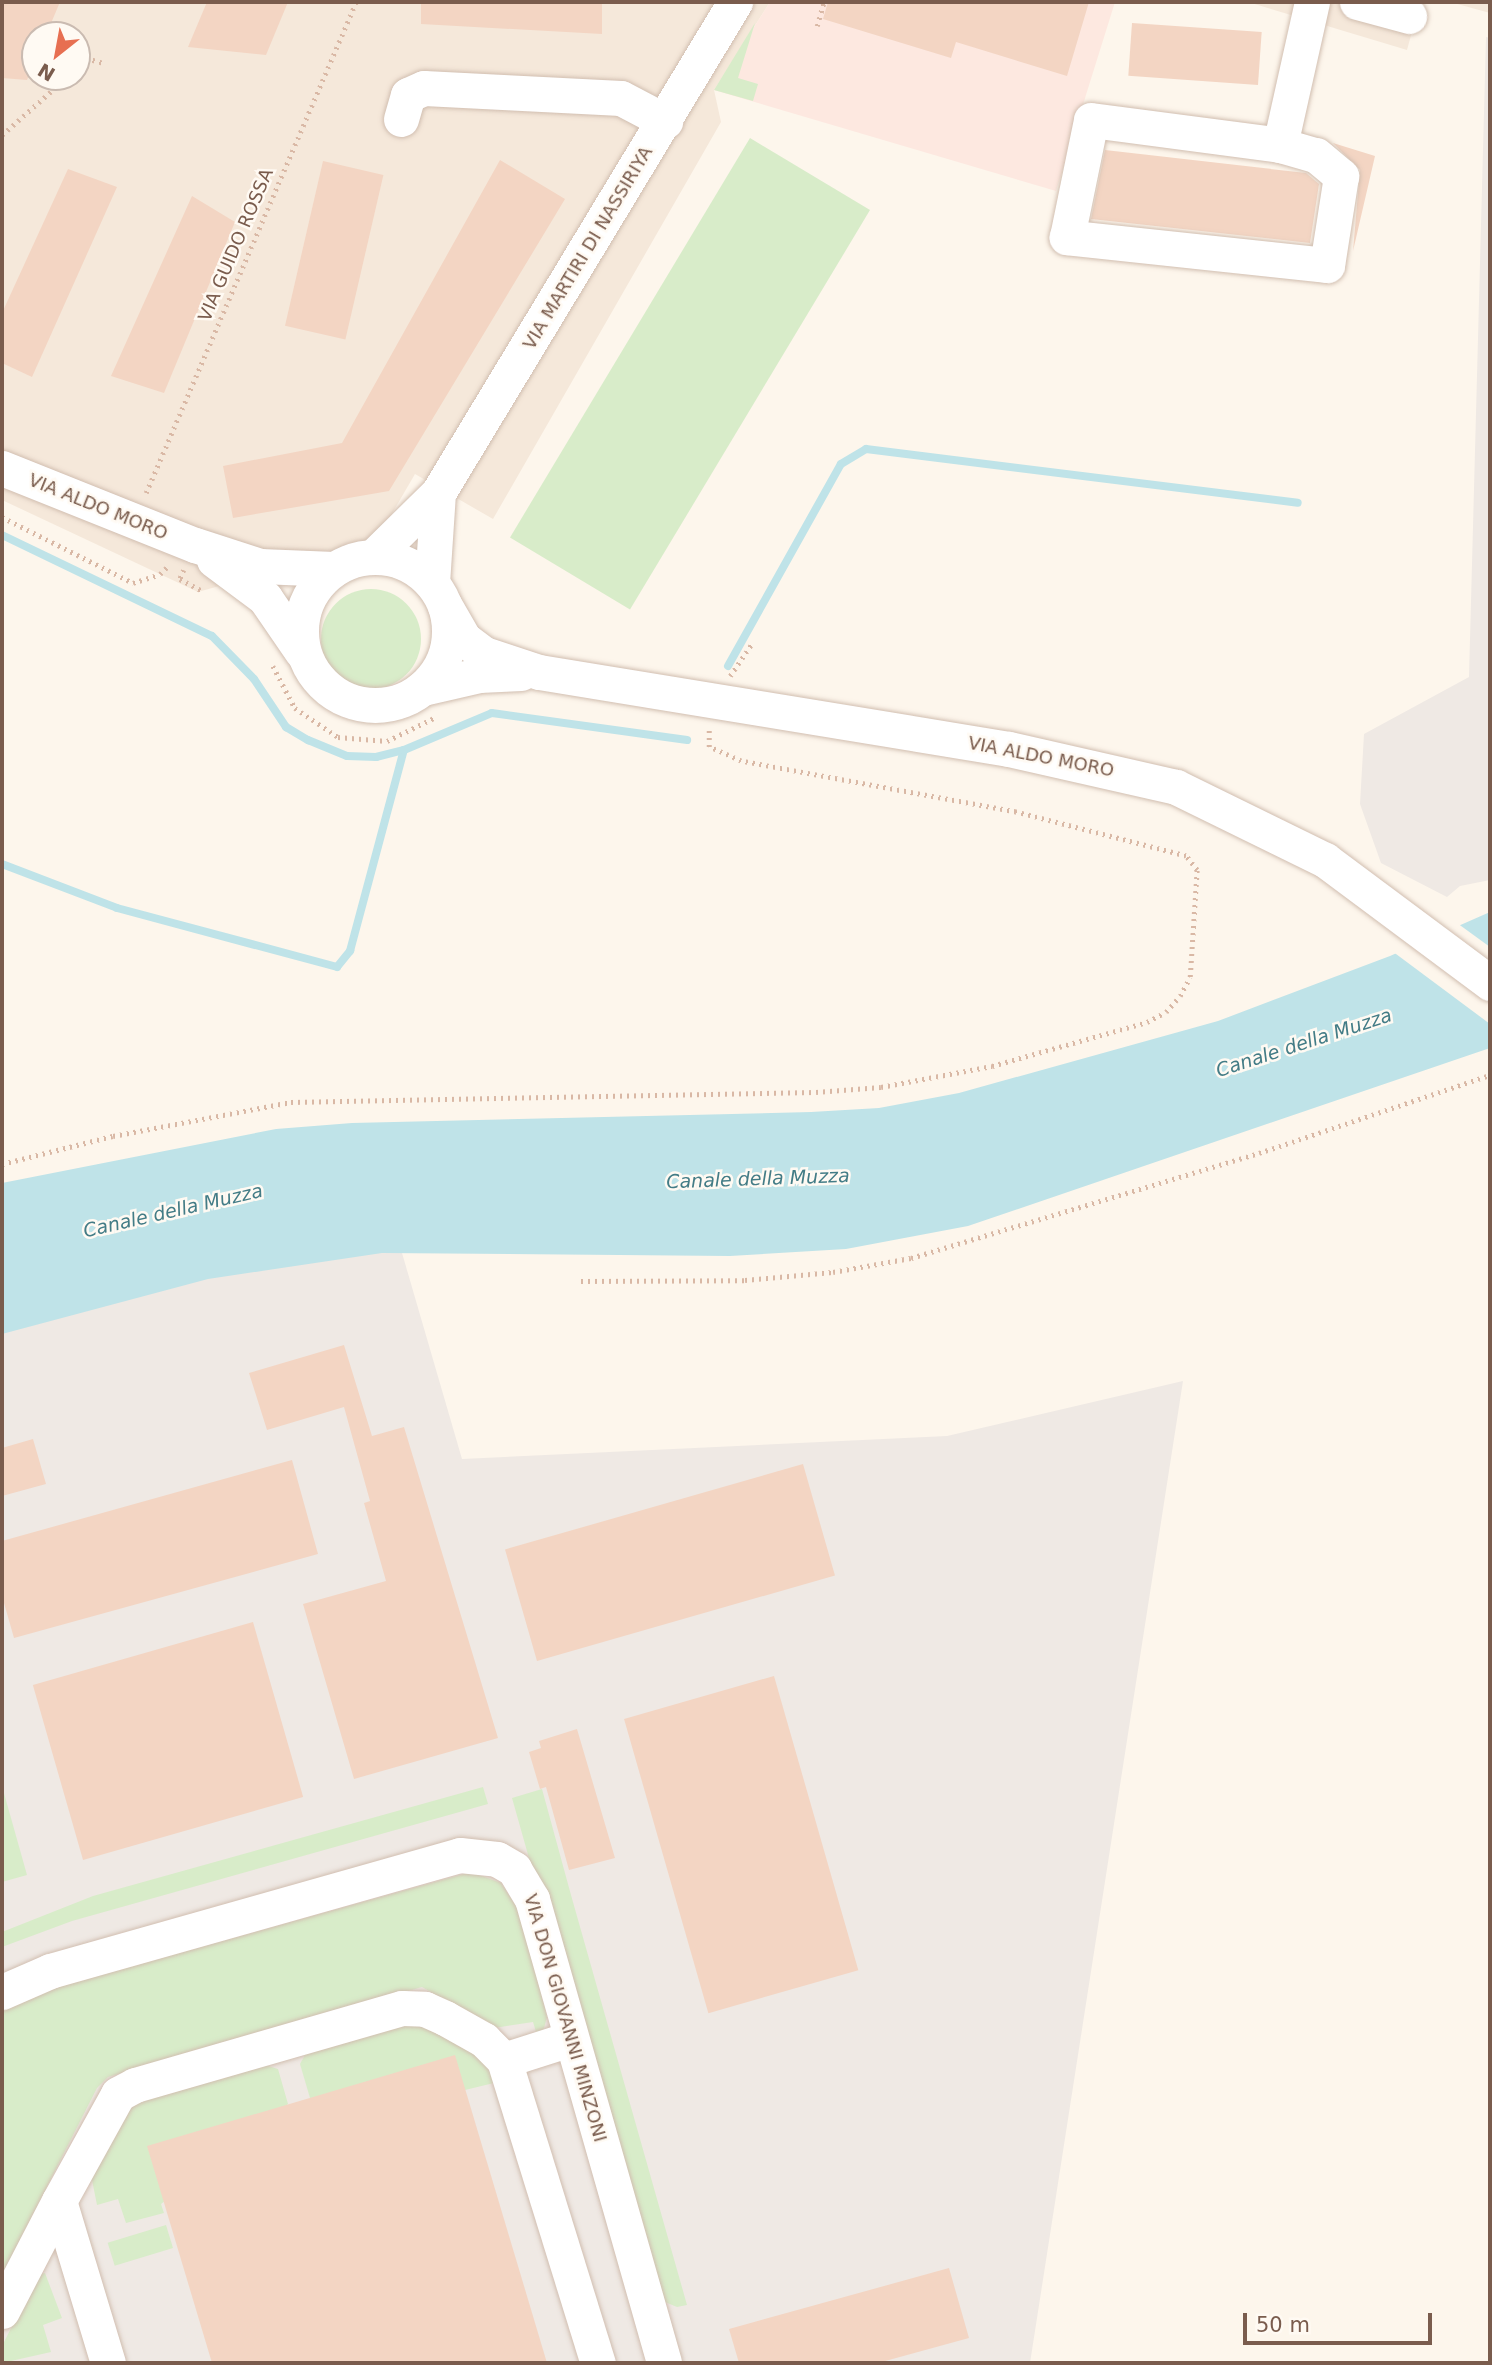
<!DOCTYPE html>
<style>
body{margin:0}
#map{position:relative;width:1492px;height:2365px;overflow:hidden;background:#fdf6ec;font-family:"DejaVu Sans",sans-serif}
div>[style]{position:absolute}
.residential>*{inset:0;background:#f5e8da}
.commercial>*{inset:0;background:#fde8e0}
.industrial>*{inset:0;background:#efe9e4}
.green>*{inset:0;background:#d8ecc9;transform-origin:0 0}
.round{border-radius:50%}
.water>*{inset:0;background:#bfe3e8}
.pier>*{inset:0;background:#fdf6ec}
.stream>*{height:8px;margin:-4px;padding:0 4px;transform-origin:4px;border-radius:4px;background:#bfe3e8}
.building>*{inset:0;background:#f3d5c3;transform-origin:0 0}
.path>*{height:4.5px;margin-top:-2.25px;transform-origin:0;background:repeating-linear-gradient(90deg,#d9b8a5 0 2px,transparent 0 7px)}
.roads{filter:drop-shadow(0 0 2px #d1beb0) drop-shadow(0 0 2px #d1beb0)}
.minor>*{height:35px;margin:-17.5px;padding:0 17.5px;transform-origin:17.5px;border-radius:17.5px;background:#fff}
.minor>.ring{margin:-17.5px;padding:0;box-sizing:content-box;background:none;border:35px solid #fff;border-radius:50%}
span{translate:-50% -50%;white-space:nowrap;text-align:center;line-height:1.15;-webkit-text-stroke:5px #fffaf3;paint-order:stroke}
.street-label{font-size:18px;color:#7a5c4d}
.water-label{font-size:19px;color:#437c86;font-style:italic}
.frame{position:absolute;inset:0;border:4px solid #7a5c4d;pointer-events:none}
.north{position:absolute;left:21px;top:21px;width:70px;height:70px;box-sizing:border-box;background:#fffaf3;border:2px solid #cabbb1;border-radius:50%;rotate:211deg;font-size:19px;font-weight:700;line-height:28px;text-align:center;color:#7a5c4d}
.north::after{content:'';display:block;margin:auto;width:24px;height:32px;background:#e76f51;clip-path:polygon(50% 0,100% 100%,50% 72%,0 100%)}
.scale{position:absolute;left:1243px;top:2313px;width:189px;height:32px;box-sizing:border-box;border:4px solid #7a5c4d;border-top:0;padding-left:9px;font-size:21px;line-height:24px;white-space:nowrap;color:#7a5c4d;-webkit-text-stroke:5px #fffaf3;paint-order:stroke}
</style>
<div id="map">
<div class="residential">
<i style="clip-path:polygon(evenodd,2px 2px,770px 2px,714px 90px,721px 122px,493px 519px,415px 474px,376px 541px,198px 592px,2px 500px,2px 2px,35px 35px,77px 35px,77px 77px,35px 77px,35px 35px)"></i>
<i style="clip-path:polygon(1248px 2px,1420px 2px,1407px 50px)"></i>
<i style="clip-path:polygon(1450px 2px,1490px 2px,1490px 13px)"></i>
</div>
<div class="commercial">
<i style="clip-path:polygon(770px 2px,1115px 2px,1056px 191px,714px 90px)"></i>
</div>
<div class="industrial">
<i style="clip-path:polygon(1486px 37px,1490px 38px,1490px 880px,1460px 886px,1447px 897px,1381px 863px,1360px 804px,1364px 734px,1469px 677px)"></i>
<i style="clip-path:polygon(393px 1222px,462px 1459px,947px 1436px,1183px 1381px,1030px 2363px,2px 2363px,2px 1314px)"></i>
</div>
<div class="green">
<i style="clip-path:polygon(755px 23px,738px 78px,758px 84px,753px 101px,714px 90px)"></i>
<i style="left:750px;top:138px;width:140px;height:466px;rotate:31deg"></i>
<i class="round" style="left:321px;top:589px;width:100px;height:100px"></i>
<i style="clip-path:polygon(2px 1786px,27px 1875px,2px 1882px)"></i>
<i style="clip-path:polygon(483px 1787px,488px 1804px,72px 1921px,2px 1947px,2px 1932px,93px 1896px)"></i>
<i style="clip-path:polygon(542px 1789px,571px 1895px,687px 2305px,677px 2307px,660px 2300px,643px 2262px,512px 1798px)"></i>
<i style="clip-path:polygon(471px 1872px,501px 1883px,521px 1914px,547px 2017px,543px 2032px,537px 2035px,533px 2022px,494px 2028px,422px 1987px,108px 2077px,97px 2088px,2px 2275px,2px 2010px,43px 1991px)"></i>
<i style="clip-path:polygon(407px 2023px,422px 2025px,479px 2053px,498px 2082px,465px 2090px,310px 2098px,300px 2064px,306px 2053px)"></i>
<i style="clip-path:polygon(265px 2065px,278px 2069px,288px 2104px,161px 2204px,164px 2213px,126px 2223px,118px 2199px,97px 2205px,91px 2175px,123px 2113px,140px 2100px)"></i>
<i style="left:166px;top:2225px;width:24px;height:61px;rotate:73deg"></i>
<i style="clip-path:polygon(45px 2273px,62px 2318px,43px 2325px,51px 2352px,2px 2363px,2px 2346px,38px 2275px)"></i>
</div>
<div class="water">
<i style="clip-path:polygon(1490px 912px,1490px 1048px,968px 1226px,846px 1249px,730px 1256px,382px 1253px,208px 1279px,2px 1334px,2px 1183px,276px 1129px,352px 1123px,811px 1112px,879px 1108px,959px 1093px,1218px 1021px,1390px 956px)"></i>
</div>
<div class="pier">
<i style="clip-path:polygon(1457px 923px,1490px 947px,1490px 1024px,1392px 951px)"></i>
</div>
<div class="stream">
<i style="left:2px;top:535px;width:233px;rotate:25.7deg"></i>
<i style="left:212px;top:636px;width:60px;rotate:45.7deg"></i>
<i style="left:254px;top:679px;width:58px;rotate:56.3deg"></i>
<i style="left:286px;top:727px;width:26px;rotate:31deg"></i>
<i style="left:308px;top:740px;width:42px;rotate:22.3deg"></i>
<i style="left:347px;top:756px;width:29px;rotate:2deg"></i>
<i style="left:376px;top:757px;width:29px;rotate:-14deg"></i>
<i style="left:728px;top:666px;width:231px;rotate:-60.8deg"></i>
<i style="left:841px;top:464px;width:29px;rotate:-31deg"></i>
<i style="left:866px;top:449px;width:435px;rotate:7.1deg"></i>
<i style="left:2px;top:864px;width:123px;rotate:20.9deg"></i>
<i style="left:117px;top:908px;width:228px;rotate:15deg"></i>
<i style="left:337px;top:967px;width:21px;rotate:-51deg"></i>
<i style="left:350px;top:951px;width:208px;rotate:-75deg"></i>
<i style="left:404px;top:750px;width:95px;rotate:-22.8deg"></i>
<i style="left:492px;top:713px;width:197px;rotate:7.9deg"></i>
</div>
<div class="building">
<i style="clip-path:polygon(2px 2px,60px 2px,46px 35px,35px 35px,35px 61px,27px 80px,2px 78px)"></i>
<i style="clip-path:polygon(207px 2px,288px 2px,266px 55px,188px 47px)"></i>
<i style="clip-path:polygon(421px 2px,602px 2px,602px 34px,421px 24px)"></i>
<i style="clip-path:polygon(828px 2px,1089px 2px,1067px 76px,956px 42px,951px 58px,823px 19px)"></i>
<i style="left:1132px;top:23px;width:130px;height:53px;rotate:4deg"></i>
<i style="clip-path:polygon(1333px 143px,1375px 156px,1353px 251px,1360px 170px)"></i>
<i style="clip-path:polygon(1105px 150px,1306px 173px,1319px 184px,1310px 243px,1091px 219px)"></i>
<i style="clip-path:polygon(500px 160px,565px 199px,389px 491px,233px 518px,223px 466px,342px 443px)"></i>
<i style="left:323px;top:161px;width:62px;height:169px;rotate:13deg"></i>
<i style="clip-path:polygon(68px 169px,117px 187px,32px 377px,2px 363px,2px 313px)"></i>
<i style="clip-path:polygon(192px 196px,235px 222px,164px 393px,111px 376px)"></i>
<i style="clip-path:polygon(344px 1345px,372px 1436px,404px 1427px,498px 1738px,354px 1779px,303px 1604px,386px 1581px,364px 1503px,370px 1501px,344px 1407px,267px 1430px,249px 1373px)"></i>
<i style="clip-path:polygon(33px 1439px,46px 1484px,2px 1496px,2px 1448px)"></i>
<i style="clip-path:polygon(292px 1460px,318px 1554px,14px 1638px,2px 1596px,2px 1541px)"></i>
<i style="left:803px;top:1464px;width:116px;height:310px;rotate:74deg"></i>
<i style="left:253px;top:1622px;width:182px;height:229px;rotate:74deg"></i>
<i style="left:774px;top:1676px;width:306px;height:156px;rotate:74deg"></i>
<i style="clip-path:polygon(577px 1729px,615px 1858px,569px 1870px,546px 1787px,540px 1789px,529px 1752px,541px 1748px,539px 1741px)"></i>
<i style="clip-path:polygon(455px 2055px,547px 2363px,212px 2363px,147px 2146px)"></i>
<i style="clip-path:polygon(949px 2268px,969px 2338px,878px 2363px,739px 2363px,729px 2329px)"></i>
</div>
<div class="path">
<i style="left:817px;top:26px;width:25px;rotate:-74deg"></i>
<i style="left:77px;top:67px;width:13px;rotate:-45deg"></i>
<i style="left:86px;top:58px;width:18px;rotate:16deg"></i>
<i style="left:2px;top:135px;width:87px;rotate:-41.7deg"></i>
<i style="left:146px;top:493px;width:534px;rotate:-66.84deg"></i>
<i style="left:2px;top:517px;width:147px;rotate:26.7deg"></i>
<i style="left:133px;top:583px;width:28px;rotate:-18deg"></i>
<i style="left:160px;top:574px;width:13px;rotate:-45deg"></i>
<i style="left:184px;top:570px;width:10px;rotate:114deg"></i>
<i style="left:180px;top:579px;width:27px;rotate:28deg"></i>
<i style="left:273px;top:666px;width:47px;rotate:62.4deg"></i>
<i style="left:295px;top:708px;width:52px;rotate:34deg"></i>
<i style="left:338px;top:737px;width:49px;rotate:4.7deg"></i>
<i style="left:387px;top:741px;width:55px;rotate:-26.1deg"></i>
<i style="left:730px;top:676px;width:41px;rotate:-55.9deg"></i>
<i style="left:2px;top:1164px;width:114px;rotate:-14.2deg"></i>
<i style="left:113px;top:1136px;width:181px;rotate:-10.8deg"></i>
<i style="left:291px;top:1102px;width:525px;rotate:-1.09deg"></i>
<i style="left:816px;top:1092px;width:65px;rotate:-4.4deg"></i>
<i style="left:881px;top:1087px;width:113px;rotate:-10.7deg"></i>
<i style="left:992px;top:1066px;width:161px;rotate:-15.8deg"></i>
<i style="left:1147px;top:1022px;width:21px;rotate:-28deg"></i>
<i style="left:1166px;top:1012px;width:21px;rotate:-49deg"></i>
<i style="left:1180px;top:996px;width:21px;rotate:-62deg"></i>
<i style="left:1190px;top:977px;width:107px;rotate:-86.3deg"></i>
<i style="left:1197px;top:870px;width:18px;rotate:-128deg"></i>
<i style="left:1186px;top:856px;width:176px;rotate:-165.5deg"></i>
<i style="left:1016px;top:812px;width:280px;rotate:-169.5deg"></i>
<i style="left:741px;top:761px;width:35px;rotate:-156deg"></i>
<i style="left:709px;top:747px;width:19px;rotate:-90deg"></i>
<i style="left:581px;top:1281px;width:164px;rotate:-0.3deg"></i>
<i style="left:745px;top:1280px;width:88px;rotate:-5.2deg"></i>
<i style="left:833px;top:1272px;width:79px;rotate:-10.2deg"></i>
<i style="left:911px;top:1258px;width:363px;rotate:-16.8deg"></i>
<i style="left:1259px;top:1153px;width:244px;rotate:-18.7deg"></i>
</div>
<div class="roads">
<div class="minor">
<i style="left:1357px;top:2px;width:54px;rotate:15.1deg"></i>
<i style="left:401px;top:119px;width:25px;rotate:-74deg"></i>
<i style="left:408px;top:95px;width:17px;rotate:-24deg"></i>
<i style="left:424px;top:88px;width:197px;rotate:2.9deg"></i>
<i style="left:621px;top:98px;width:50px;rotate:27.6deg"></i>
<i style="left:1091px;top:120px;width:191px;rotate:7.5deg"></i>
<i style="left:1280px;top:145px;width:37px;rotate:16deg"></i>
<i style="left:1316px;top:155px;width:33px;rotate:40deg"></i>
<i style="left:1341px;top:176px;width:90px;rotate:98.9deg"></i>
<i style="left:1327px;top:265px;width:262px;rotate:-173.9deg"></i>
<i style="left:1067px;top:237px;width:119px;rotate:-78.4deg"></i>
<i style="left:1280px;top:145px;width:147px;rotate:-77.4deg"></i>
<i style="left:2px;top:468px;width:208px;rotate:21.8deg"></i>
<i style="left:195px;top:545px;width:68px;rotate:17.9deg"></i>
<i style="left:260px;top:566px;width:74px;rotate:2.3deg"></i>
<i style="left:373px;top:557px;width:91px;rotate:-44.6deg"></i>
<i style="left:438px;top:493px;width:574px;rotate:-58.83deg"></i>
<i class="ring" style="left:301px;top:557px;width:113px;height:113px"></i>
<i style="left:214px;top:560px;width:64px;rotate:36.7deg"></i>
<i style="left:265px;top:598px;width:65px;rotate:55.6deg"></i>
<i style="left:432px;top:583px;width:90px;rotate:-86.2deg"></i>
<i style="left:445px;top:606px;width:38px;rotate:60deg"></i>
<i style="left:464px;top:639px;width:25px;rotate:37deg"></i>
<i style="left:484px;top:654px;width:58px;rotate:18.1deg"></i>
<i style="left:539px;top:672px;width:476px;rotate:9.3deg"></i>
<i style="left:1009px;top:749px;width:171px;rotate:12.8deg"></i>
<i style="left:1176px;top:787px;width:166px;rotate:26.1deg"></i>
<i style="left:1325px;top:860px;width:206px;rotate:36.7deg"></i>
<i style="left:423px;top:688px;width:57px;rotate:-13.1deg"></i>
<i style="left:479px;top:675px;width:42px;rotate:-2.7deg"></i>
<i style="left:2px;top:1992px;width:52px;rotate:-23.6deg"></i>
<i style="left:50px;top:1971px;width:426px;rotate:-15.8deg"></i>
<i style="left:460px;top:1855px;width:37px;rotate:6deg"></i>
<i style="left:497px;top:1859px;width:20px;rotate:30deg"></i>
<i style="left:514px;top:1869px;width:35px;rotate:59deg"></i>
<i style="left:532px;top:1899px;width:482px;rotate:74.1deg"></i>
<i style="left:504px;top:2060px;width:69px;rotate:-17.7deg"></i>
<i style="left:2px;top:2311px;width:124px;rotate:-62.6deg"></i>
<i style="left:108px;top:2363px;width:169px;rotate:-106.8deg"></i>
<i style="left:59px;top:2201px;width:122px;rotate:-61.1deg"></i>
<i style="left:118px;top:2094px;width:19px;rotate:-28deg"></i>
<i style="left:135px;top:2085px;width:278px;rotate:-16.1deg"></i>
<i style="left:402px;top:2008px;width:23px;rotate:2deg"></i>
<i style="left:425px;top:2009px;width:22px;rotate:24deg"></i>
<i style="left:445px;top:2018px;width:45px;rotate:29.4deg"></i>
<i style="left:484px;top:2040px;width:28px;rotate:45deg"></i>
<i style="left:504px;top:2060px;width:317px;rotate:72.8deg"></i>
</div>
</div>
<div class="street-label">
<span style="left:236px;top:245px;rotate:-67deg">VIA GUIDO ROSSA</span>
<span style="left:588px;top:248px;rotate:-59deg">VIA MARTIRI DI NASSIRIYA</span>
<span style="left:98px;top:507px;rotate:22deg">VIA ALDO MORO</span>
<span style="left:1041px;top:757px;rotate:11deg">VIA ALDO MORO</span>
<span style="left:565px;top:2018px;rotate:74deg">VIA DON GIOVANNI MINZONI</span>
</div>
<div class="water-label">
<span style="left:1304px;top:1043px;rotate:-18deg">Canale della Muzza</span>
<span style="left:758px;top:1179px;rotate:-2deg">Canale della Muzza</span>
<span style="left:173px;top:1211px;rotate:-13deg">Canale della Muzza</span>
</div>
<div class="frame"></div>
<div class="north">N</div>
<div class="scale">50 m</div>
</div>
